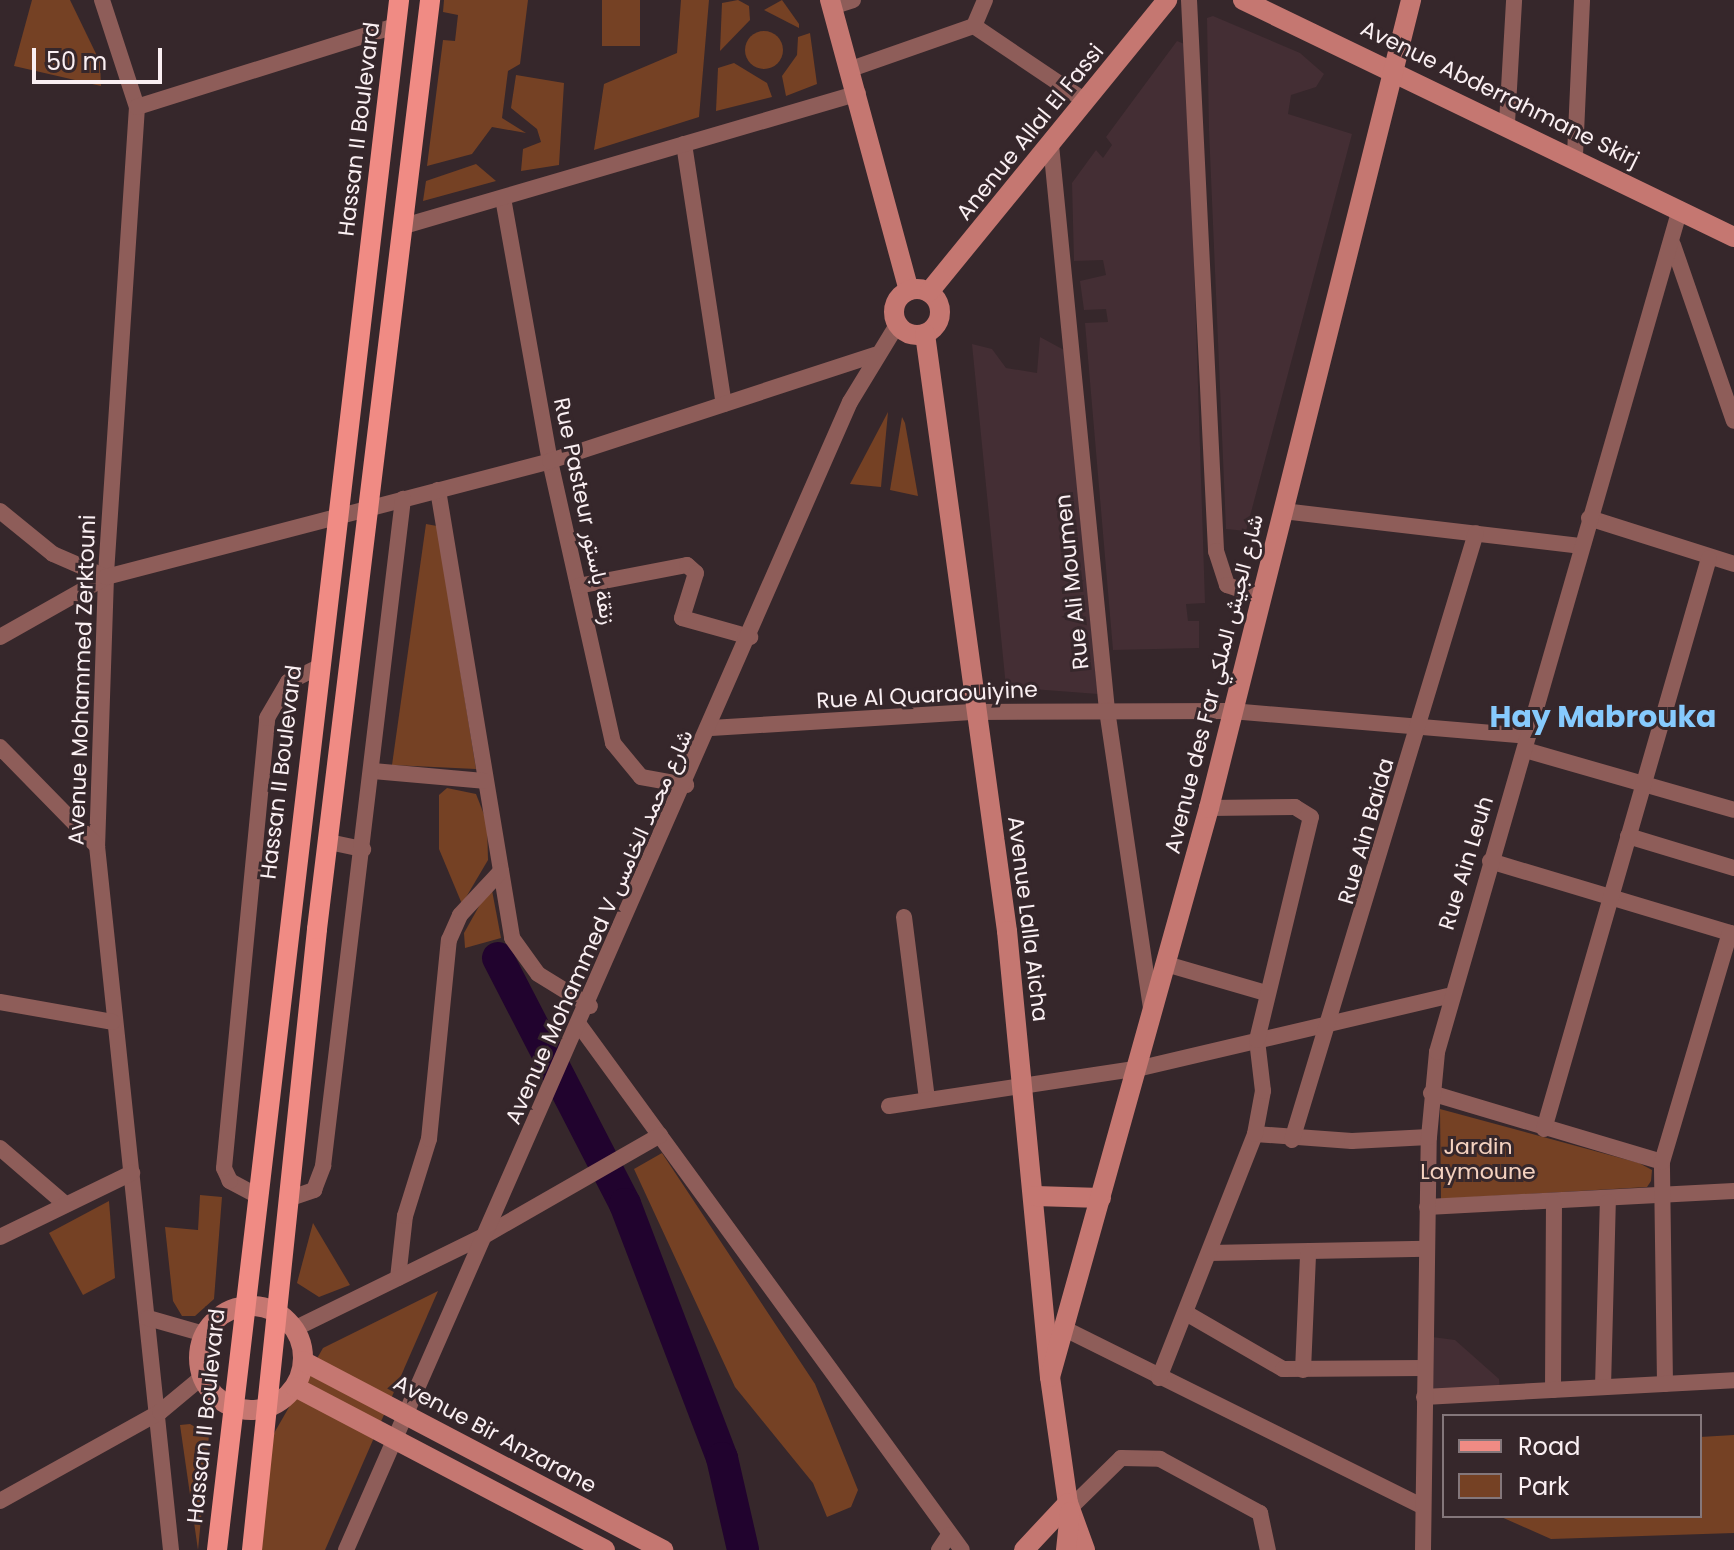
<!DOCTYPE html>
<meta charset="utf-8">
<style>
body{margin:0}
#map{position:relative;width:1734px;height:1550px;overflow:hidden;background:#36272b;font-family:Poppins,Vazirmatn,sans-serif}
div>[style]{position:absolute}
.built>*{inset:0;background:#442e34}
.green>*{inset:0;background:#754124;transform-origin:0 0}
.round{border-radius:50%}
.river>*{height:32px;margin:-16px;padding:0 16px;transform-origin:16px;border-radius:16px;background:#21032e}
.street>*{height:16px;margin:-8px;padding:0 8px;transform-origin:8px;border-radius:8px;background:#8e5d59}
.secondary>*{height:20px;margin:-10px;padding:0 10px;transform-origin:10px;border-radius:10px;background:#c57771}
.secondary>.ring{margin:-10px;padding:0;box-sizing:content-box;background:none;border:20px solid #c57771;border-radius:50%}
.primary>*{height:20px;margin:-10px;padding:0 10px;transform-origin:10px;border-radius:10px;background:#f08b84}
span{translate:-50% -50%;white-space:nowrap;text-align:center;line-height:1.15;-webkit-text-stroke:6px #36272b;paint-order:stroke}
.street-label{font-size:22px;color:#faeff2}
.park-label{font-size:22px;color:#f5d2c0}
.district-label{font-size:30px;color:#86cafd;font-weight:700}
.legend{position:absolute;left:1442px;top:1414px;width:260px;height:104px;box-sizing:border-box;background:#36272b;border:2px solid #84777b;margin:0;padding:10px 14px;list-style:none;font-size:24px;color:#faeff2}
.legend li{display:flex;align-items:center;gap:16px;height:40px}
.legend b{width:40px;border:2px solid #84777b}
.scale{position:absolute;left:32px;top:48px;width:130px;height:36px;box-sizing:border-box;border:4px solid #faeff2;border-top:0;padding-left:10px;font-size:24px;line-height:28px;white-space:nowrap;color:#faeff2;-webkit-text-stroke:6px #36272b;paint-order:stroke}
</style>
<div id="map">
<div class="built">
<div style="clip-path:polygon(1213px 16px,1300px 53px,1324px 74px,1316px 87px,1291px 95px,1288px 114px,1352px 134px,1246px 531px,1226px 529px,1209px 130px,1207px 18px)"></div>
<div style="clip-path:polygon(1177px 41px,1187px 45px,1205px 603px,1186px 604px,1188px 621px,1199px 621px,1199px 648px,1113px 650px,1085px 323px,1108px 322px,1106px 309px,1084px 310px,1080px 281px,1106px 275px,1103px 260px,1074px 261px,1072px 183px,1096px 150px,1103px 158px,1112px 145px,1106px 137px)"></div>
<div style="clip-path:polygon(1040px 337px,1064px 350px,1098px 694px,1006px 687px,972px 344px,992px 349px,1006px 368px,1037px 373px)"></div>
<div style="clip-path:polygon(1432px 1337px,1455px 1340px,1499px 1379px,1500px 1391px,1431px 1394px)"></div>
</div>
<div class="green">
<div style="clip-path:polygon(32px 0,70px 0,100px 62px,101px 86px,14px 66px)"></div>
<div style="clip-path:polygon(444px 0,528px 0,520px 64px,508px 71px,502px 118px,526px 133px,492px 127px,472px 154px,427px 166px,443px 40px,455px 41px,458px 15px,443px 12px)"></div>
<div style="left:602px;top:0;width:38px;height:46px"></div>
<div style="clip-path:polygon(681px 0,709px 0,699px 117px,594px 150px,604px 84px,677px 53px)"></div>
<div style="clip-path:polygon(738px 0,749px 6px,750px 20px,720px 51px,722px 3px)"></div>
<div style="clip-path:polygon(782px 0,799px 24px,799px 28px,764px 10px)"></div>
<div class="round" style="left:745px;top:31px;width:38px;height:38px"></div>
<div style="clip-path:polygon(810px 33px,817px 84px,786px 96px,782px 76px,797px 55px,798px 37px)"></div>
<div style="clip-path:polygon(734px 63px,767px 83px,772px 97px,716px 111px,718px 68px)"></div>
<div style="clip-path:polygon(516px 75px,564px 83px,559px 165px,521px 171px,523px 149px,541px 142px,537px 129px,511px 108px)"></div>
<div style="clip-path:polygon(476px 164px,496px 181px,423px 201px,426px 181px)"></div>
<div style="clip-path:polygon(888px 412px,881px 487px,850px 484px)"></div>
<div style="clip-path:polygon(902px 417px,905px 423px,918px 496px,890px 490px)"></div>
<div style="clip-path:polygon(426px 524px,437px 526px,476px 769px,392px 765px)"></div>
<div style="clip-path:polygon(447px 788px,476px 794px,487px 822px,488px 860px,462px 904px,439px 849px,439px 795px)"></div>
<div style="clip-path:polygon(491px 885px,501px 938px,465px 948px,464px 933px)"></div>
<div style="clip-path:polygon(1440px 1109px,1639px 1163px,1652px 1170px,1651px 1181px,1647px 1187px,1441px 1199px)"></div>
<div style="clip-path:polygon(662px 1153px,815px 1384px,858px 1490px,851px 1507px,827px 1517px,813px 1483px,735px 1387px,634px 1169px)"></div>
<div style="clip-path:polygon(200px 1195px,222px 1197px,214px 1299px,195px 1316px,182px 1316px,173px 1301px,165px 1227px,198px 1230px)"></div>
<div style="clip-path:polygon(109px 1201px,115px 1278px,83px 1295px,49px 1233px)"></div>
<div style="clip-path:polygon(313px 1223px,350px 1285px,319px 1297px,297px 1283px)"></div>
<div style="clip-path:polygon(438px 1291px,325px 1550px,253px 1550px,269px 1442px,323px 1348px)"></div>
<div style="clip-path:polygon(190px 1424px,209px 1435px,198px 1550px,180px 1425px)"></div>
<div style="clip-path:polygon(1734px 1435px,1734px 1533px,1551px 1539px,1499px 1516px,1700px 1516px,1700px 1437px)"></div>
</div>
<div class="river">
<div style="left:498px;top:958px;width:277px;rotate:62.7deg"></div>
<div style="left:625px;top:1204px;width:272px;rotate:69.1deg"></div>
<div style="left:722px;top:1458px;width:94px;rotate:77.1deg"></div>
</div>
<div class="street">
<div style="left:102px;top:0;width:113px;rotate:71.9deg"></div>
<div style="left:137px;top:107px;width:471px;rotate:93.8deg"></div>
<div style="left:106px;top:577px;width:269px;rotate:91.9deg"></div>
<div style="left:97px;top:846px;width:708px;rotate:84deg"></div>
<div style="left:1189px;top:0;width:552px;rotate:87.19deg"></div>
<div style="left:1216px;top:551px;width:36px;rotate:72deg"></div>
<div style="left:1227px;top:585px;width:34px;rotate:19deg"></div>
<div style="left:832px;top:7px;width:22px;rotate:-18deg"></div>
<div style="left:974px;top:26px;width:134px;rotate:34deg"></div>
<div style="left:851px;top:69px;width:130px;rotate:-19.3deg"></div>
<div style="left:974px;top:26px;width:28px;rotate:-67deg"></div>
<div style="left:137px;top:107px;width:271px;rotate:-17.4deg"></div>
<div style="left:1507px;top:123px;width:123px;rotate:-86.7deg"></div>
<div style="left:684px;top:144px;width:263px;rotate:81.3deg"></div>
<div style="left:1051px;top:145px;width:568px;rotate:84.34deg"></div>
<div style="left:1107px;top:710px;width:302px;rotate:81.6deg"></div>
<div style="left:1575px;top:155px;width:155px;rotate:-87.4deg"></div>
<div style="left:503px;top:198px;width:267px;rotate:79.9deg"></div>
<div style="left:550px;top:461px;width:289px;rotate:77.4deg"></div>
<div style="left:613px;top:743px;width:44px;rotate:50.5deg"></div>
<div style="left:641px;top:777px;width:46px;rotate:10.1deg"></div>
<div style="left:404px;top:226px;width:473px;rotate:-16.3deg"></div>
<div style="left:1673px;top:245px;width:186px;rotate:70.9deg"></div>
<div style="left:438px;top:490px;width:454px;rotate:80.6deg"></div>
<div style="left:512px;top:938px;width:44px;rotate:54.2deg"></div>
<div style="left:538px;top:974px;width:61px;rotate:31.6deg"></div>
<div style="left:0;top:511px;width:68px;rotate:39.1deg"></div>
<div style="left:53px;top:554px;width:58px;rotate:23.5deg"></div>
<div style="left:1283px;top:511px;width:301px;rotate:6.7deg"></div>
<div style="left:1589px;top:518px;width:152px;rotate:17.6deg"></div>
<div style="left:578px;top:586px;width:111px;rotate:-10.9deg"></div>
<div style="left:687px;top:565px;width:12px;rotate:42deg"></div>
<div style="left:696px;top:573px;width:47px;rotate:107.3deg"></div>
<div style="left:682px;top:618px;width:71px;rotate:15.6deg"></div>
<div style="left:0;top:637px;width:122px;rotate:-29.5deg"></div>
<div style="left:106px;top:577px;width:459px;rotate:-14.6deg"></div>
<div style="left:550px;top:461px;width:342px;rotate:-18.1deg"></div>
<div style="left:711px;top:728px;width:265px;rotate:-3.5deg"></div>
<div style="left:976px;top:712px;width:255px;rotate:-0.2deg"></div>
<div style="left:1231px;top:711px;width:298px;rotate:4.8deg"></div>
<div style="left:0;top:747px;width:139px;rotate:45.6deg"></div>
<div style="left:1525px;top:750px;width:217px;rotate:16deg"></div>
<div style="left:373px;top:771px;width:111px;rotate:5.1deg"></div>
<div style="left:1628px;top:836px;width:111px;rotate:16.8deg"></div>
<div style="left:329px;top:842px;width:35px;rotate:12deg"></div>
<div style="left:1490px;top:861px;width:255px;rotate:16.7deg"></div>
<div style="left:904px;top:917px;width:184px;rotate:82.8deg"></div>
<div style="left:1166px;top:964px;width:104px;rotate:16.2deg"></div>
<div style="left:0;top:1002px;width:114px;rotate:10.1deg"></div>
<div style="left:580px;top:1026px;width:648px;rotate:53.91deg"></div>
<div style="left:1431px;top:1093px;width:241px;rotate:16.6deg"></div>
<div style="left:889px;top:1106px;width:255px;rotate:-8.6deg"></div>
<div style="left:1141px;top:1068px;width:315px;rotate:-13.2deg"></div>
<div style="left:1544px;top:1129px;width:594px;rotate:-73.88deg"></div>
<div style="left:1255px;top:1134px;width:97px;rotate:4.1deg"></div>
<div style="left:1352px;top:1141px;width:77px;rotate:-3deg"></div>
<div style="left:1292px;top:1140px;width:634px;rotate:-73.14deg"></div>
<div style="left:0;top:1148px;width:86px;rotate:40.7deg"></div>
<div style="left:256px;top:1195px;width:30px;rotate:-152deg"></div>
<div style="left:230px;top:1181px;width:14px;rotate:-115deg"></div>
<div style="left:224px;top:1168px;width:452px;rotate:-84.5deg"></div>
<div style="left:267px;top:718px;width:42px;rotate:-59.7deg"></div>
<div style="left:288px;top:682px;width:34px;rotate:-26deg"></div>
<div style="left:288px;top:1199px;width:28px;rotate:-19deg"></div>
<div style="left:314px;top:1190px;width:26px;rotate:-69deg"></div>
<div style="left:323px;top:1166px;width:672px;rotate:-83.16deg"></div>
<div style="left:1427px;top:1207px;width:307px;rotate:-3deg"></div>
<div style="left:0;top:1237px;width:147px;rotate:-25.9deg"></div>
<div style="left:1209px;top:1253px;width:217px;rotate:-1.1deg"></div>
<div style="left:398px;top:1278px;width:62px;rotate:-83.6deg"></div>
<div style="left:405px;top:1216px;width:81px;rotate:-72.7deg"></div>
<div style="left:429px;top:1139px;width:200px;rotate:-84.3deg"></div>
<div style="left:449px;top:940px;width:27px;rotate:-66deg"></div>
<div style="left:460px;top:915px;width:60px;rotate:-47deg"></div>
<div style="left:1186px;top:1313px;width:112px;rotate:30deg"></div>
<div style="left:1283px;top:1369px;width:141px;rotate:-0.4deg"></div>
<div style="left:148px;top:1318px;width:58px;rotate:15.9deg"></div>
<div style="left:294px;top:1329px;width:212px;rotate:-26.1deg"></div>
<div style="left:484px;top:1236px;width:203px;rotate:-29.8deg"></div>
<div style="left:1067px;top:1330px;width:394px;rotate:26.4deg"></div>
<div style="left:1303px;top:1370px;width:116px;rotate:-87.5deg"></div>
<div style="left:1159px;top:1378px;width:262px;rotate:-68.5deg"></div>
<div style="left:1255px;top:1134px;width:44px;rotate:-79.5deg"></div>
<div style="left:1263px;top:1091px;width:51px;rotate:-96.7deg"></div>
<div style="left:1257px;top:1040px;width:229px;rotate:-76.4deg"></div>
<div style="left:1311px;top:817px;width:19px;rotate:-148deg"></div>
<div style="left:1295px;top:807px;width:86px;rotate:179.3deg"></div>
<div style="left:1665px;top:1384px;width:222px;rotate:-90.8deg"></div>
<div style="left:1662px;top:1162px;width:239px;rotate:-73.5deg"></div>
<div style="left:1603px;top:1387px;width:185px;rotate:-88.5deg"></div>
<div style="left:1553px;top:1390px;width:187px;rotate:-89.7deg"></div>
<div style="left:1424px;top:1397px;width:310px;rotate:-3.1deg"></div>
<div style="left:0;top:1501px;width:183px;rotate:-29.1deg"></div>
<div style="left:160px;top:1412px;width:53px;rotate:-39.7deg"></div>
<div style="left:1069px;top:1509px;width:73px;rotate:-44.4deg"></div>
<div style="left:1121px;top:1458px;width:39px;rotate:1deg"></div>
<div style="left:1160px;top:1459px;width:114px;rotate:28.4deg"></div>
<div style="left:1260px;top:1513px;width:38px;rotate:78deg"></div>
<div style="left:346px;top:1550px;width:1254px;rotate:-66.3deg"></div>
<div style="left:850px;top:402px;width:90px;rotate:-58.6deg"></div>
<div style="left:939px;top:1550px;width:18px;rotate:-56deg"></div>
<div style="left:1423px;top:1550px;width:413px;rotate:-89.2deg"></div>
<div style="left:1429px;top:1137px;width:85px;rotate:-84.6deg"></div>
<div style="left:1437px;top:1052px;width:877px;rotate:-73.92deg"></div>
</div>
<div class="secondary">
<div style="left:830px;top:0;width:301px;rotate:74.8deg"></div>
<div style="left:1243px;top:0;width:545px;rotate:25.77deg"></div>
<div class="ring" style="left:894px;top:289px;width:26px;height:26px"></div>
<div style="left:929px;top:292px;width:377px;rotate:-50.8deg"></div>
<div style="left:925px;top:334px;width:603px;rotate:82.18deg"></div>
<div style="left:1007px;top:931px;width:448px;rotate:84.5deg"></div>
<div style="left:1050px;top:1377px;width:127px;rotate:81.9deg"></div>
<div style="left:1068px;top:1503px;width:50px;rotate:70.1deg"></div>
<div style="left:1035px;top:1196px;width:66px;rotate:1.7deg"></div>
<div class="ring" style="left:199px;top:1306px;width:84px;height:84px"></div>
<div style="left:303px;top:1361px;width:407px;rotate:27.7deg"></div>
<div style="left:1050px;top:1377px;width:591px;rotate:-74.39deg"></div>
<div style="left:1209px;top:808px;width:833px;rotate:-75.96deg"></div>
<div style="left:295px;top:1387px;width:350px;rotate:27.7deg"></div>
<div style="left:1024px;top:1550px;width:64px;rotate:-46.9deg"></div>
<div style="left:1066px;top:1550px;width:38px;rotate:-84deg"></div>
</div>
<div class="primary">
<div style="left:217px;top:1550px;width:1561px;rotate:-83.3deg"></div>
<div style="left:252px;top:1550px;width:624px;rotate:-84.02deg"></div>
<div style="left:317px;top:929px;width:936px;rotate:-83.06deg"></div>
</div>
<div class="street-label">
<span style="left:1500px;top:94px;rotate:26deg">Avenue Abderrahmane Skirj</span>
<span style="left:359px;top:129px;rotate:-83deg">Hassan II Boulevard</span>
<span style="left:1030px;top:132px;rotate:-51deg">Anenue Allal El Fassi</span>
<span style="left:585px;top:511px;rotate:78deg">Rue Pasteur زنقة باستور</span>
<span style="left:1072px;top:582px;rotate:-96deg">Rue Ali Moumen</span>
<span style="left:82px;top:680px;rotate:-88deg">Avenue Mohammed Zerktouni</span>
<span style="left:1214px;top:684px;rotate:-76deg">Avenue des Far شارع الجيش الملكي</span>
<span style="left:927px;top:695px;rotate:-3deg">Rue Al Quaraouiyine</span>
<span style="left:281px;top:772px;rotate:-83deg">Hassan II Boulevard</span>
<span style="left:1366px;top:831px;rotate:-74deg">Rue Ain Baida</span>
<span style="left:1466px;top:863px;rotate:-73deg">Rue Ain Leuh</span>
<span style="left:1028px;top:919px;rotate:83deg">Avenue Lalla Aicha</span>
<span style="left:599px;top:927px;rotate:-66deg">Avenue Mohammed V شارع محمد الخامس</span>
<span style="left:206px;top:1416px;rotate:-84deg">Hassan II Boulevard</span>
<span style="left:495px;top:1434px;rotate:28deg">Avenue Bir Anzarane</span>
</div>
<div class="park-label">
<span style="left:1478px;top:1159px">Jardin<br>Laymoune</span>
</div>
<div class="district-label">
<span style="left:1603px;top:717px">Hay Mabrouka</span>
</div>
<ul class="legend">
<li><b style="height:10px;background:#f08b84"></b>Road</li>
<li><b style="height:22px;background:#754124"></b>Park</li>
</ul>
<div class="scale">50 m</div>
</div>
